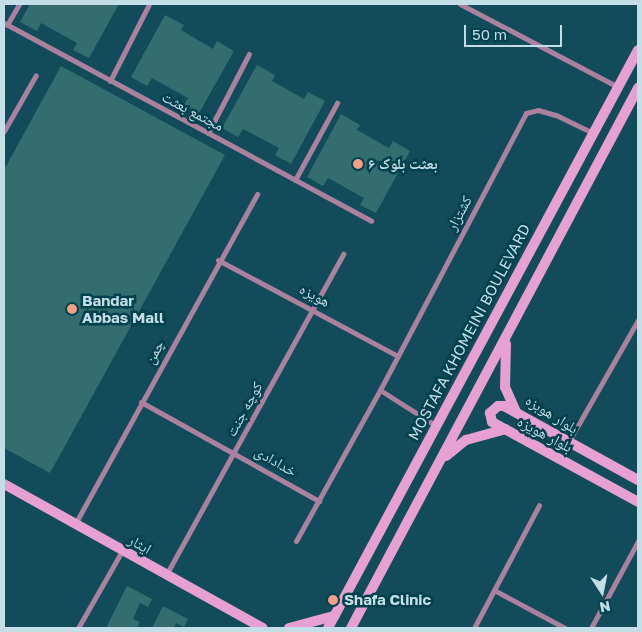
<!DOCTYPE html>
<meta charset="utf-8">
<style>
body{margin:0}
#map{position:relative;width:642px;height:632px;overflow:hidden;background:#124c5a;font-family:"Golos Text","Noto Naskh Arabic",sans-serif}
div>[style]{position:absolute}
.building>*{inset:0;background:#336d6f}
.street>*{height:5px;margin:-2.5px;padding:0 2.5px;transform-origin:2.5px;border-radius:2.5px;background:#ac809f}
.secondary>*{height:10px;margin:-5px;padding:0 5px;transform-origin:5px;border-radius:5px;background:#e6a0d1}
.dots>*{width:14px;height:14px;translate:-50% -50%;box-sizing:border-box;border:2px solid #02414e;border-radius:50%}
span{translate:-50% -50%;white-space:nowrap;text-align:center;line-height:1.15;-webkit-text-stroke:5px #02414e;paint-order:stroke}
.street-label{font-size:15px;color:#c3dee6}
.poi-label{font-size:15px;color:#c3dee6;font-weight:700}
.left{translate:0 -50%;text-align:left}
.frame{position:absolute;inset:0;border:5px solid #c3dee6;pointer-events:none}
.north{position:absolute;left:577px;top:567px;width:50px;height:50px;-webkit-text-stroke:4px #02414e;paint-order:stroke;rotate:169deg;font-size:14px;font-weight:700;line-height:20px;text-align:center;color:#c3dee6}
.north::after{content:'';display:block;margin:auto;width:18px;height:22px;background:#c3dee6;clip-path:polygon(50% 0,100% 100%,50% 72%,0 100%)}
.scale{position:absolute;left:464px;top:25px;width:98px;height:22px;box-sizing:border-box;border:2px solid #c3dee6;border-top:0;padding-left:6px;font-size:15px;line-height:18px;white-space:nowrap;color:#c3dee6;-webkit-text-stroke:4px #02414e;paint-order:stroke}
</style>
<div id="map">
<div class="building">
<div style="clip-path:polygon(30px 4px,119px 4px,89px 58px,73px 50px,77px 43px,41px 23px,37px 31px,20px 22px)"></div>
<div style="clip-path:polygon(165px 15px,184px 25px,181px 30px,213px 49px,217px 41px,234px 51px,199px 113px,184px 105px,188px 98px,152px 78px,147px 86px,131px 77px)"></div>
<div style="clip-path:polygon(257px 65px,275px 75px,272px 81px,304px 99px,308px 92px,325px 101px,291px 164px,275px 155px,279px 148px,243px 129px,238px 137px,222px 128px)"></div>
<div style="clip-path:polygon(61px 66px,225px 155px,50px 473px,4px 448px,4px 170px)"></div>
<div style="clip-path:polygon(341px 114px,360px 125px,357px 130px,389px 148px,393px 141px,410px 151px,376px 213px,360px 205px,364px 198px,328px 178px,323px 186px,307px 177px)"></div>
<div style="clip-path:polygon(127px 586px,152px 599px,148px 607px,140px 603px,133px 619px,140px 622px,137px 628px,106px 628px)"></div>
<div style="clip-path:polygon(163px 606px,188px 619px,184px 627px,176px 623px,174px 628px,152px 628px)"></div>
</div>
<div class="street">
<div style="left:460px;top:4px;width:178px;rotate:27.7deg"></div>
<div style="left:4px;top:23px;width:417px;rotate:28.3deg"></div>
<div style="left:7px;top:25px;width:24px;rotate:-60deg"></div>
<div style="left:110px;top:81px;width:86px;rotate:-63.1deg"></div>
<div style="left:4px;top:131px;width:64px;rotate:-60.3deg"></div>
<div style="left:208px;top:133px;width:89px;rotate:-62.6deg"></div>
<div style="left:295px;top:180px;width:88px;rotate:-61.4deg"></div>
<div style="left:218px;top:260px;width:204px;rotate:28.1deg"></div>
<div style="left:380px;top:390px;width:65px;rotate:32.5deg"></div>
<div style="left:141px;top:402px;width:204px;rotate:29.1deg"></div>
<div style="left:569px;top:441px;width:139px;rotate:-60.3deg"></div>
<div style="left:75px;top:524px;width:377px;rotate:-61.1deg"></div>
<div style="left:296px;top:541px;width:173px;rotate:-60.9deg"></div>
<div style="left:380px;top:390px;width:313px;rotate:-62.2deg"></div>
<div style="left:526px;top:113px;width:12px;rotate:-14deg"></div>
<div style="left:538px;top:110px;width:19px;rotate:16deg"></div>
<div style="left:556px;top:115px;width:41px;rotate:25.9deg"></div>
<div style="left:166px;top:575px;width:367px;rotate:-61.1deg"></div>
<div style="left:494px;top:590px;width:81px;rotate:28.2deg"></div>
<div style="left:78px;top:628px;width:89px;rotate:-60.3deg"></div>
<div style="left:474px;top:628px;width:139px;rotate:-62.1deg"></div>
<div style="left:591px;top:628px;width:99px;rotate:-61.6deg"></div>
</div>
<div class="secondary">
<div style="left:506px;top:344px;width:43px;rotate:91.3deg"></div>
<div style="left:505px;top:387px;width:27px;rotate:66deg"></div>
<div style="left:446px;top:456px;width:26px;rotate:-39deg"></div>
<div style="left:466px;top:440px;width:41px;rotate:-15.4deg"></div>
<div style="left:638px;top:480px;width:153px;rotate:-151.1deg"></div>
<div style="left:504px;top:406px;width:6px;rotate:180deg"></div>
<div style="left:498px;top:406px;width:11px;rotate:139deg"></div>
<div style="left:490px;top:413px;width:9px;rotate:77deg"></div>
<div style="left:492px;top:422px;width:166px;rotate:28.7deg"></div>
<div style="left:4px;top:484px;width:296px;rotate:29.1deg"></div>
<div style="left:289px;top:628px;width:47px;rotate:-14.9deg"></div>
<div style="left:328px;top:628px;width:656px;rotate:-61.79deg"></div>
<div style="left:351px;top:628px;width:612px;rotate:-62.01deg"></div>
</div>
<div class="dots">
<div style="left:358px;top:164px;background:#f39f85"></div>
<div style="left:72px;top:309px;background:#f39f85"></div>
<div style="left:333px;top:600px;background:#f39f85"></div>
</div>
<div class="street-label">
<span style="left:193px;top:111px;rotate:28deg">مجتمع بعثت</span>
<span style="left:459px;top:213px;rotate:-62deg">کشتزار</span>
<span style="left:315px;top:295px;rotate:28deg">هویزه</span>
<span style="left:469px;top:332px;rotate:-62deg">MOSTAFA KHOMEINI BOULEVARD</span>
<span style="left:154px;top:352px;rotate:-62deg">چمن</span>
<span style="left:244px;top:409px;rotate:-61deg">کوچه جنت</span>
<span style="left:552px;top:414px;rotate:32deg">بلوار هوبزه</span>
<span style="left:545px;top:434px;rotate:28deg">بلوار هویزه</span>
<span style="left:276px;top:461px;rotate:30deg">خدادادی</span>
<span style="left:140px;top:544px;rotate:30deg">ایثار</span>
</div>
<div class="poi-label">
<span class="left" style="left:368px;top:164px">بعثت بلوک ۶</span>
<span class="left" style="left:82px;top:309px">Bandar<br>Abbas Mall</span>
<span class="left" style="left:344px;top:600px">Shafa Clinic</span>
</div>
<div class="frame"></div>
<div class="north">N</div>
<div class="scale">50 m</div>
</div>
